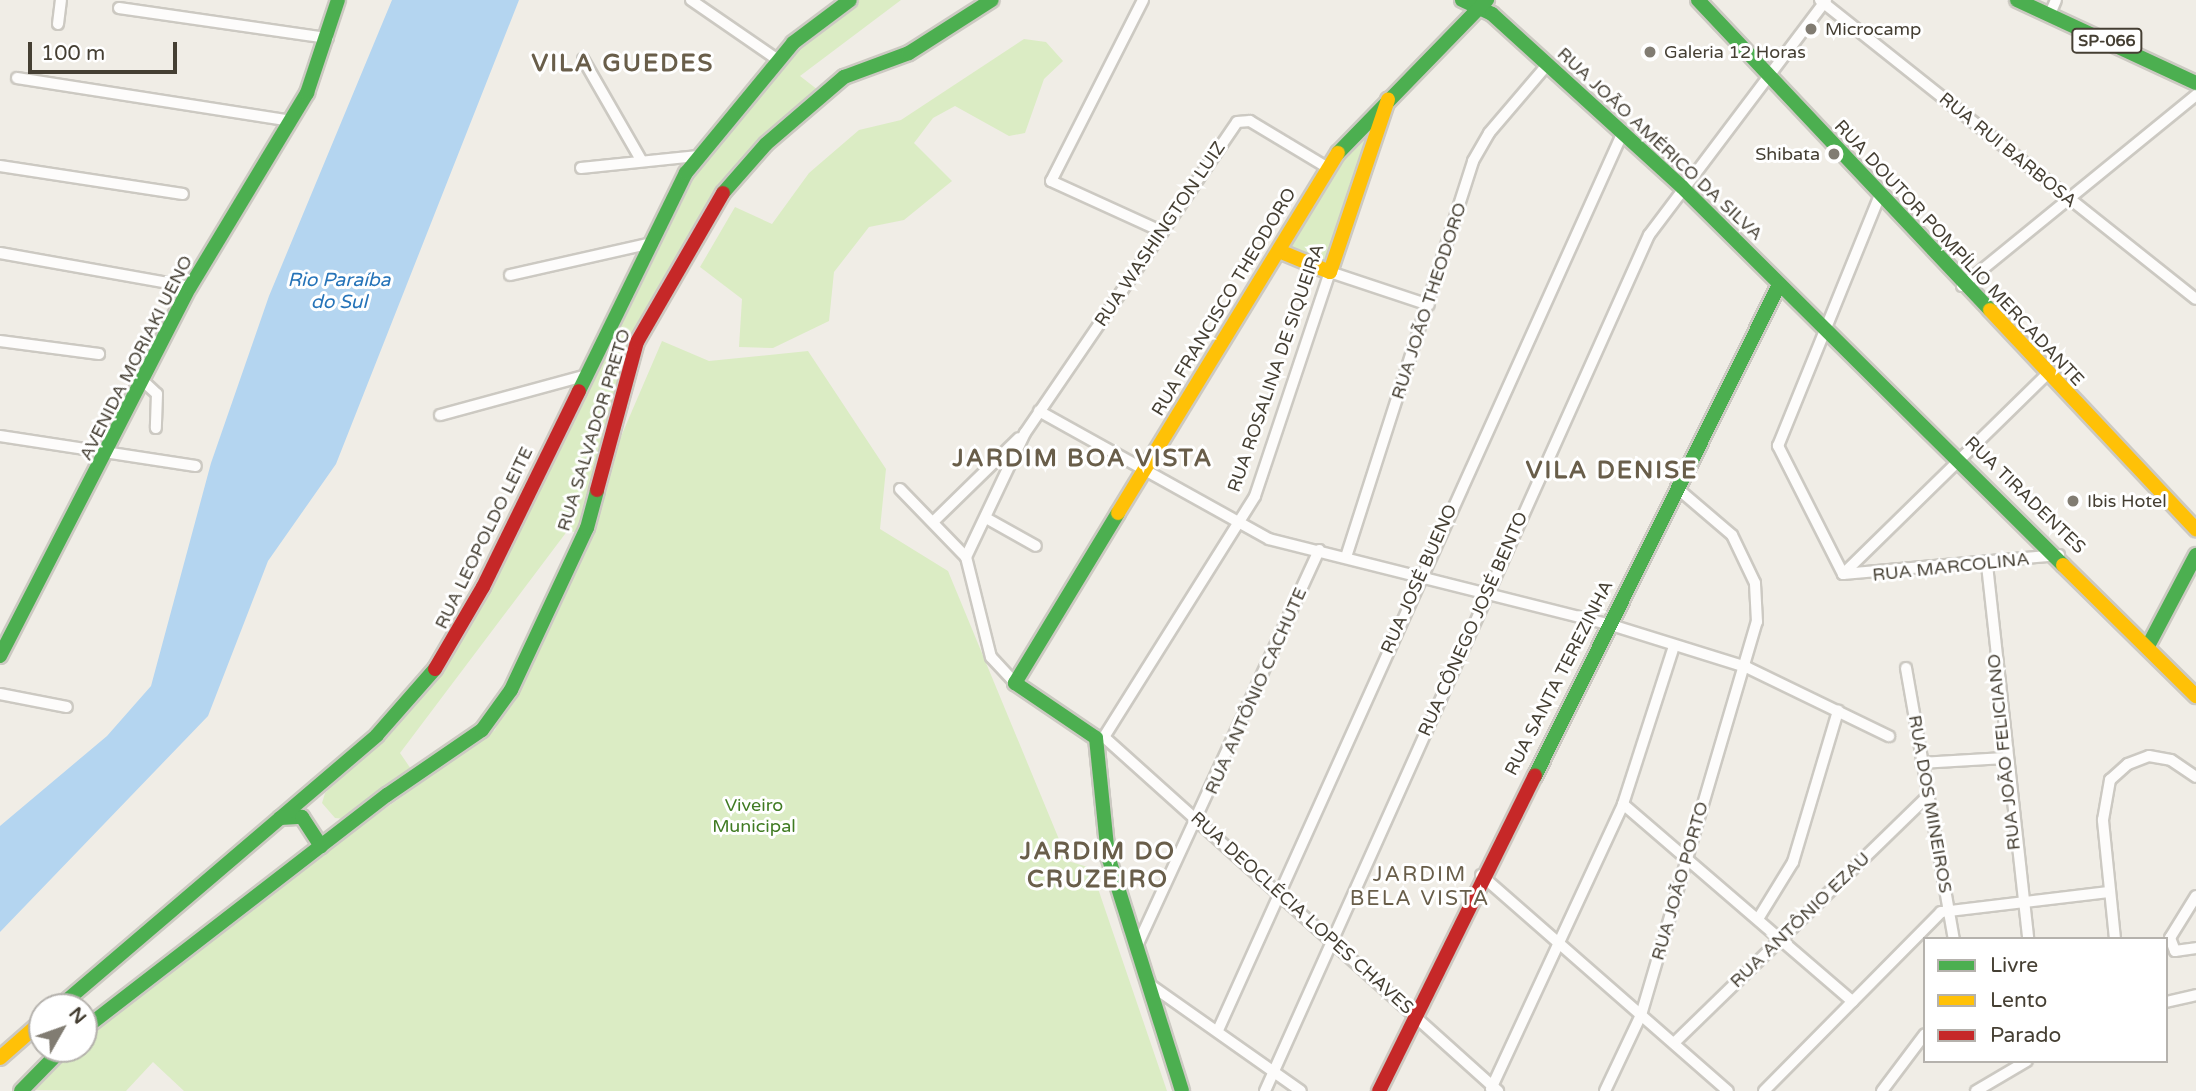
<!DOCTYPE html>
<meta charset="utf-8">
<style>
body{margin:0}
#map{position:relative;width:2196px;height:1091px;overflow:hidden;background:#f0ede6;font-family:"Varela Round",sans-serif}
div>[style]{position:absolute}
.green>*{inset:0;background:#dbecc4}
.water>*{inset:0;background:#b4d5f0}
.roads{filter:drop-shadow(2px 0 #ccc9c2) drop-shadow(-2px 0 #ccc9c2) drop-shadow(0 2px #ccc9c2) drop-shadow(0 -2px #ccc9c2)}
.street>*{height:10px;margin:-5px;padding:0 5px;transform-origin:5px;border-radius:5px;background:#fdfcfb}
.fast>*{height:14px;margin:-7px;padding:0 7px;transform-origin:7px;border-radius:7px;background:#4caf50}
.slow>*{height:14px;margin:-7px;padding:0 7px;transform-origin:7px;border-radius:7px;background:#ffc107}
.jam>*{height:14px;margin:-7px;padding:0 7px;transform-origin:7px;border-radius:7px;background:#c62828}
.dots>*{width:19px;height:19px;translate:-50% -50%;box-sizing:border-box;border:4px solid #fff;border-radius:50%}
span{translate:-50% -50%;white-space:nowrap;text-align:center;line-height:1.15;-webkit-text-stroke:6px #fff;paint-order:stroke}
.shield-label span{padding:2px 5px;background:#fff;border:2px solid;border-radius:5px;-webkit-text-stroke-width:0}
.shield-label{font-size:16px;color:#453f33;font-weight:700}
.poi-label{font-size:18px;color:#453f33}
.left{translate:0 -50%;text-align:left}
.right{translate:-100% -50%;text-align:right}
.street-label{font-size:18px;color:#453f33}
.park-label{font-size:18px;color:#407b23}
.water-label{font-size:19px;color:#2573b8;font-style:italic}
.quarter-label{font-size:21px;color:#695e4a;letter-spacing:2px}
.district-label{font-size:24px;color:#695e4a;font-weight:700;letter-spacing:2px}
.legend{position:absolute;left:1923px;top:937px;width:245px;height:126px;box-sizing:border-box;background:#fff;border:2px solid #b5b2ad;margin:0;padding:9px 12px;list-style:none;font-size:21px;color:#453f33}
.legend li{display:flex;align-items:center;gap:14px;height:35px}
.legend b{width:35px;border:2px solid #b5b2ad}
.north{position:absolute;left:28px;top:993px;width:70px;height:70px;box-sizing:border-box;background:#fff;border:2px solid #b5b2ad;border-radius:50%;rotate:50deg;font-size:19px;font-weight:700;line-height:28px;text-align:center;color:#453f33}
.north::after{content:'';display:block;margin:auto;width:24px;height:32px;background:#817c72;clip-path:polygon(50% 0,100% 100%,50% 72%,0 100%)}
.scale{position:absolute;left:28px;top:42px;width:149px;height:32px;box-sizing:border-box;border:4px solid #453f33;border-top:0;padding-left:9px;font-size:21px;line-height:24px;white-space:nowrap;color:#453f33;-webkit-text-stroke:5px #fff;paint-order:stroke}
</style>
<div id="map">
<div class="green">
<div style="clip-path:polygon(855px 0,901px 0,800px 76px,818px 90px,769px 132px,670px 267px,628px 356px,580px 534px,568px 530px,400px 753px,411px 769px,346px 819px,335px 818px,322px 803px,325px 793px,397px 727px,470px 625px,695px 176px,795px 44px)"></div>
<div style="clip-path:polygon(1024px 39px,1046px 42px,1063px 61px,1044px 79px,1025px 133px,1009px 136px,955px 106px,933px 118px,914px 143px,952px 181px,904px 220px,869px 227px,834px 272px,829px 321px,773px 348px,739px 347px,742px 299px,700px 267px,735px 207px,772px 224px,809px 173px,859px 130px,901px 120px)"></div>
<div style="clip-path:polygon(1362px 129px,1369px 132px,1324px 262px,1289px 245px)"></div>
<div style="clip-path:polygon(662px 341px,709px 361px,808px 351px,886px 469px,880px 529px,948px 571px,1068px 861px,1091px 868px,1167px 1091px,184px 1091px,153px 1062px,126px 1091px,22px 1090px,72px 1049px,84px 1049px,84px 1039px,239px 913px,495px 730px)"></div>
</div>
<div class="water">
<div style="clip-path:polygon(392px 0,519px 0,336px 464px,268px 561px,208px 716px,0 932px,0 826px,107px 736px,151px 686px,211px 463px,269px 296px)"></div>
</div>
<div class="roads">
<div class="street">
<div style="left:691px;top:0;width:106px;rotate:34.6deg"></div>
<div style="left:1143px;top:0;width:203px;rotate:116.9deg"></div>
<div style="left:1051px;top:181px;width:123px;rotate:24.5deg"></div>
<div style="left:1820px;top:0;width:480px;rotate:38.5deg"></div>
<div style="left:119px;top:8px;width:211px;rotate:8.2deg"></div>
<div style="left:2050px;top:14px;width:15px;rotate:-67deg"></div>
<div style="left:58px;top:24px;width:24px;rotate:-83deg"></div>
<div style="left:583px;top:59px;width:116px;rotate:60.1deg"></div>
<div style="left:17px;top:78px;width:278px;rotate:8.9deg"></div>
<div style="left:0;top:166px;width:185px;rotate:8.7deg"></div>
<div style="left:581px;top:168px;width:118px;rotate:-5.9deg"></div>
<div style="left:0;top:253px;width:193px;rotate:10.1deg"></div>
<div style="left:510px;top:275px;width:141px;rotate:-12.7deg"></div>
<div style="left:1962px;top:286px;width:302px;rotate:-39.2deg"></div>
<div style="left:0;top:341px;width:100px;rotate:7.5deg"></div>
<div style="left:143px;top:381px;width:19px;rotate:43deg"></div>
<div style="left:157px;top:394px;width:34px;rotate:92deg"></div>
<div style="left:1039px;top:411px;width:263px;rotate:29.1deg"></div>
<div style="left:1269px;top:539px;width:349px;rotate:14.1deg"></div>
<div style="left:1608px;top:624px;width:145px;rotate:17.3deg"></div>
<div style="left:1746px;top:667px;width:159px;rotate:25.8deg"></div>
<div style="left:440px;top:415px;width:149px;rotate:-15.2deg"></div>
<div style="left:0;top:436px;width:198px;rotate:8.7deg"></div>
<div style="left:900px;top:489px;width:95px;rotate:45.9deg"></div>
<div style="left:966px;top:557px;width:103px;rotate:76deg"></div>
<div style="left:991px;top:657px;width:35px;rotate:47deg"></div>
<div style="left:986px;top:518px;width:57px;rotate:29.2deg"></div>
<div style="left:933px;top:522px;width:120px;rotate:-44.3deg"></div>
<div style="left:966px;top:557px;width:137px;rotate:-64.6deg"></div>
<div style="left:1025px;top:433px;width:376px;rotate:-55.7deg"></div>
<div style="left:1237px;top:122px;width:13px;rotate:-4deg"></div>
<div style="left:1250px;top:121px;width:91px;rotate:31.1deg"></div>
<div style="left:1346px;top:557px;width:416px;rotate:-72.2deg"></div>
<div style="left:1473px;top:161px;width:32px;rotate:-60deg"></div>
<div style="left:1489px;top:133px;width:91px;rotate:-49.5deg"></div>
<div style="left:1987px;top:565px;width:376px;rotate:83.7deg"></div>
<div style="left:1843px;top:574px;width:144px;rotate:-116.9deg"></div>
<div style="left:1778px;top:446px;width:269px;rotate:-67.9deg"></div>
<div style="left:1843px;top:574px;width:284px;rotate:-44.4deg"></div>
<div style="left:1843px;top:574px;width:217px;rotate:-5deg"></div>
<div style="left:1906px;top:668px;width:275px;rotate:80deg"></div>
<div style="left:0;top:694px;width:68px;rotate:11deg"></div>
<div style="left:1104px;top:737px;width:530px;rotate:41.94deg"></div>
<div style="left:1096px;top:738px;width:8px;rotate:-7deg"></div>
<div style="left:1104px;top:737px;width:284px;rotate:-57.9deg"></div>
<div style="left:1255px;top:496px;width:236px;rotate:-71.5deg"></div>
<div style="left:1330px;top:272px;width:104px;rotate:18.4deg"></div>
<div style="left:1921px;top:763px;width:83px;rotate:-3.4deg"></div>
<div style="left:1623px;top:804px;width:303px;rotate:40.7deg"></div>
<div style="left:1481px;top:875px;width:328px;rotate:41.2deg"></div>
<div style="left:2196px;top:896px;width:49px;rotate:121.8deg"></div>
<div style="left:2170px;top:938px;width:14px;rotate:69deg"></div>
<div style="left:2175px;top:951px;width:21px;rotate:-8deg"></div>
<div style="left:1758px;top:919px;width:67px;rotate:-58.4deg"></div>
<div style="left:1793px;top:862px;width:158px;rotate:-73.4deg"></div>
<div style="left:2115px;top:939px;width:120px;rotate:-95.8deg"></div>
<div style="left:2103px;top:820px;width:41px;rotate:-80.1deg"></div>
<div style="left:2110px;top:780px;width:24px;rotate:-42deg"></div>
<div style="left:2128px;top:764px;width:22px;rotate:-21deg"></div>
<div style="left:2149px;top:756px;width:22px;rotate:10deg"></div>
<div style="left:2171px;top:760px;width:30px;rotate:34deg"></div>
<div style="left:1137px;top:946px;width:436px;rotate:-65.3deg"></div>
<div style="left:1152px;top:986px;width:182px;rotate:35.2deg"></div>
<div style="left:2166px;top:1002px;width:31px;rotate:-13deg"></div>
<div style="left:1219px;top:1028px;width:983px;rotate:-65.73deg"></div>
<div style="left:1674px;top:1043px;width:353px;rotate:-44.2deg"></div>
<div style="left:1491px;top:1089px;width:314px;rotate:-65.1deg"></div>
<div style="left:1623px;top:804px;width:166px;rotate:-72.1deg"></div>
<div style="left:1265px;top:1091px;width:938px;rotate:-65.84deg"></div>
<div style="left:1649px;top:235px;width:294px;rotate:-53deg"></div>
<div style="left:1605px;top:1091px;width:84px;rotate:-64.7deg"></div>
<div style="left:1641px;top:1015px;width:410px;rotate:-73.6deg"></div>
<div style="left:1757px;top:622px;width:39px;rotate:-93deg"></div>
<div style="left:1755px;top:583px;width:53px;rotate:-115.6deg"></div>
<div style="left:1732px;top:535px;width:72px;rotate:-139.5deg"></div>
<div style="left:1764px;top:1091px;width:252px;rotate:-45.3deg"></div>
<div style="left:1941px;top:912px;width:168px;rotate:-6.8deg"></div>
<div style="left:1882px;top:1091px;width:71px;rotate:-53deg"></div>
<div style="left:1976px;top:1091px;width:59px;rotate:-30.5deg"></div>
</div>
<div class="fast">
<div style="left:1462px;top:0;width:33px;rotate:25deg"></div>
<div style="left:1492px;top:14px;width:257px;rotate:42.3deg"></div>
<div style="left:1682px;top:187px;width:537px;rotate:44.77deg"></div>
<div style="left:1698px;top:0;width:426px;rotate:46.7deg"></div>
<div style="left:2017px;top:0;width:197px;rotate:24.9deg"></div>
<div style="left:1338px;top:153px;width:214px;rotate:-45.8deg"></div>
<div style="left:723px;top:193px;width:65px;rotate:-48.7deg"></div>
<div style="left:766px;top:144px;width:103px;rotate:-40.7deg"></div>
<div style="left:844px;top:77px;width:69px;rotate:-20.3deg"></div>
<div style="left:909px;top:53px;width:98px;rotate:-32.6deg"></div>
<div style="left:579px;top:391px;width:243px;rotate:-63.9deg"></div>
<div style="left:686px;top:173px;width:168px;rotate:-50.5deg"></div>
<div style="left:793px;top:43px;width:71px;rotate:-37deg"></div>
<div style="left:1118px;top:513px;width:199px;rotate:121.2deg"></div>
<div style="left:1015px;top:683px;width:98px;rotate:34.2deg"></div>
<div style="left:1096px;top:738px;width:119px;rotate:84.2deg"></div>
<div style="left:1108px;top:856px;width:246px;rotate:72.5deg"></div>
<div style="left:2148px;top:646px;width:103px;rotate:-62.2deg"></div>
<div style="left:0;top:656px;width:415px;rotate:-62.8deg"></div>
<div style="left:190px;top:287px;width:227px;rotate:-58.9deg"></div>
<div style="left:307px;top:93px;width:98px;rotate:-71.6deg"></div>
<div style="left:1535px;top:776px;width:548px;rotate:-63.58deg"></div>
<div style="left:280px;top:818px;width:22px;rotate:-3deg"></div>
<div style="left:302px;top:817px;width:35px;rotate:57deg"></div>
<div style="left:59px;top:1007px;width:418px;rotate:-40.5deg"></div>
<div style="left:377px;top:735px;width:88px;rotate:-48.7deg"></div>
<div style="left:84px;top:1029px;width:383px;rotate:-37.7deg"></div>
<div style="left:387px;top:795px;width:115px;rotate:-34.4deg"></div>
<div style="left:482px;top:730px;width:49px;rotate:-54.1deg"></div>
<div style="left:511px;top:690px;width:179px;rotate:-64.9deg"></div>
<div style="left:587px;top:528px;width:39px;rotate:-75deg"></div>
<div style="left:21px;top:1091px;width:59px;rotate:-45.7deg"></div>
</div>
<div class="slow">
<div style="left:1279px;top:251px;width:55px;rotate:22.4deg"></div>
<div style="left:1330px;top:272px;width:182px;rotate:-71.4deg"></div>
<div style="left:1990px;top:310px;width:301px;rotate:46.8deg"></div>
<div style="left:1118px;top:513px;width:422px;rotate:-58.6deg"></div>
<div style="left:2063px;top:565px;width:187px;rotate:44.6deg"></div>
<div style="left:0;top:1058px;width:56px;rotate:-41.4deg"></div>
</div>
<div class="jam">
<div style="left:597px;top:490px;width:153px;rotate:-74.9deg"></div>
<div style="left:637px;top:342px;width:172px;rotate:-60deg"></div>
<div style="left:435px;top:669px;width:95px;rotate:-59.7deg"></div>
<div style="left:483px;top:587px;width:218px;rotate:-63.9deg"></div>
<div style="left:1379px;top:1091px;width:352px;rotate:-63.7deg"></div>
</div>
</div>
<div class="dots">
<div style="left:1811px;top:29px;background:#817c72"></div>
<div style="left:1650px;top:52px;background:#817c72"></div>
<div style="left:1834px;top:154px;background:#817c72"></div>
<div style="left:2073px;top:501px;background:#817c72"></div>
</div>
<div class="shield-label">
<span style="left:2107px;top:41px">SP-066</span>
</div>
<div class="poi-label">
<span class="left" style="left:1825px;top:29px">Microcamp</span>
<span class="left" style="left:1664px;top:52px">Galeria 12 Horas</span>
<span class="right" style="left:1820px;top:154px">Shibata</span>
<span class="left" style="left:2087px;top:501px">Ibis Hotel</span>
</div>
<div class="street-label">
<span style="left:1660px;top:144px;rotate:43deg">RUA JOÃO AMÉRICO DA SILVA</span>
<span style="left:2008px;top:150px;rotate:39deg">RUA RUI BARBOSA</span>
<span style="left:1160px;top:234px;rotate:-56deg">RUA WASHINGTON LUIZ</span>
<span style="left:1959px;top:253px;rotate:47deg">RUA DOUTOR POMPÍLIO MERCADANTE</span>
<span style="left:1429px;top:301px;rotate:-72deg">RUA JOÃO THEODORO</span>
<span style="left:1224px;top:302px;rotate:-59deg">RUA FRANCISCO THEODORO</span>
<span style="left:136px;top:358px;rotate:-63deg">AVENIDA MORIAKI UENO</span>
<span style="left:1276px;top:368px;rotate:-71deg">RUA ROSALINA DE SIQUEIRA</span>
<span style="left:594px;top:430px;rotate:-73deg">RUA SALVADOR PRETO</span>
<span style="left:2025px;top:495px;rotate:44deg">RUA TIRADENTES</span>
<span style="left:484px;top:538px;rotate:-64deg">RUA LEOPOLDO LEITE</span>
<span style="left:1951px;top:567px;rotate:-6deg">RUA MARCOLINA</span>
<span style="left:1419px;top:579px;rotate:-66deg">RUA JOSÉ BUENO</span>
<span style="left:1473px;top:624px;rotate:-66deg">RUA CÔNEGO JOSÉ BENTO</span>
<span style="left:1559px;top:678px;rotate:-63deg">RUA SANTA TEREZINHA</span>
<span style="left:1256px;top:691px;rotate:-66deg">RUA ANTÔNIO CACHUTE</span>
<span style="left:2004px;top:752px;rotate:-96deg">RUA JOÃO FELICIANO</span>
<span style="left:1930px;top:804px;rotate:80deg">RUA DOS MINEIROS</span>
<span style="left:1680px;top:881px;rotate:-74deg">RUA JOÃO PORTO</span>
<span style="left:1302px;top:913px;rotate:42deg">RUA DEOCLÉCIA LOPES CHAVES</span>
<span style="left:1800px;top:920px;rotate:-44deg">RUA ANTÔNIO EZAU</span>
</div>
<div class="park-label">
<span style="left:754px;top:816px">Viveiro<br>Municipal</span>
</div>
<div class="water-label">
<span style="left:339px;top:292px">Rio Paraíba<br>do Sul</span>
</div>
<div class="quarter-label">
<span style="left:1420px;top:887px">JARDIM<br>BELA VISTA</span>
</div>
<div class="district-label">
<span style="left:623px;top:64px">VILA GUEDES</span>
<span style="left:1083px;top:459px">JARDIM BOA VISTA</span>
<span style="left:1612px;top:471px">VILA DENISE</span>
<span style="left:1098px;top:866px">JARDIM DO<br>CRUZEIRO</span>
</div>
<ul class="legend">
<li><b style="height:9px;background:#4caf50"></b>Livre</li>
<li><b style="height:9px;background:#ffc107"></b>Lento</li>
<li><b style="height:9px;background:#c62828"></b>Parado</li>
</ul>
<div class="north">N</div>
<div class="scale">100 m</div>
</div>
